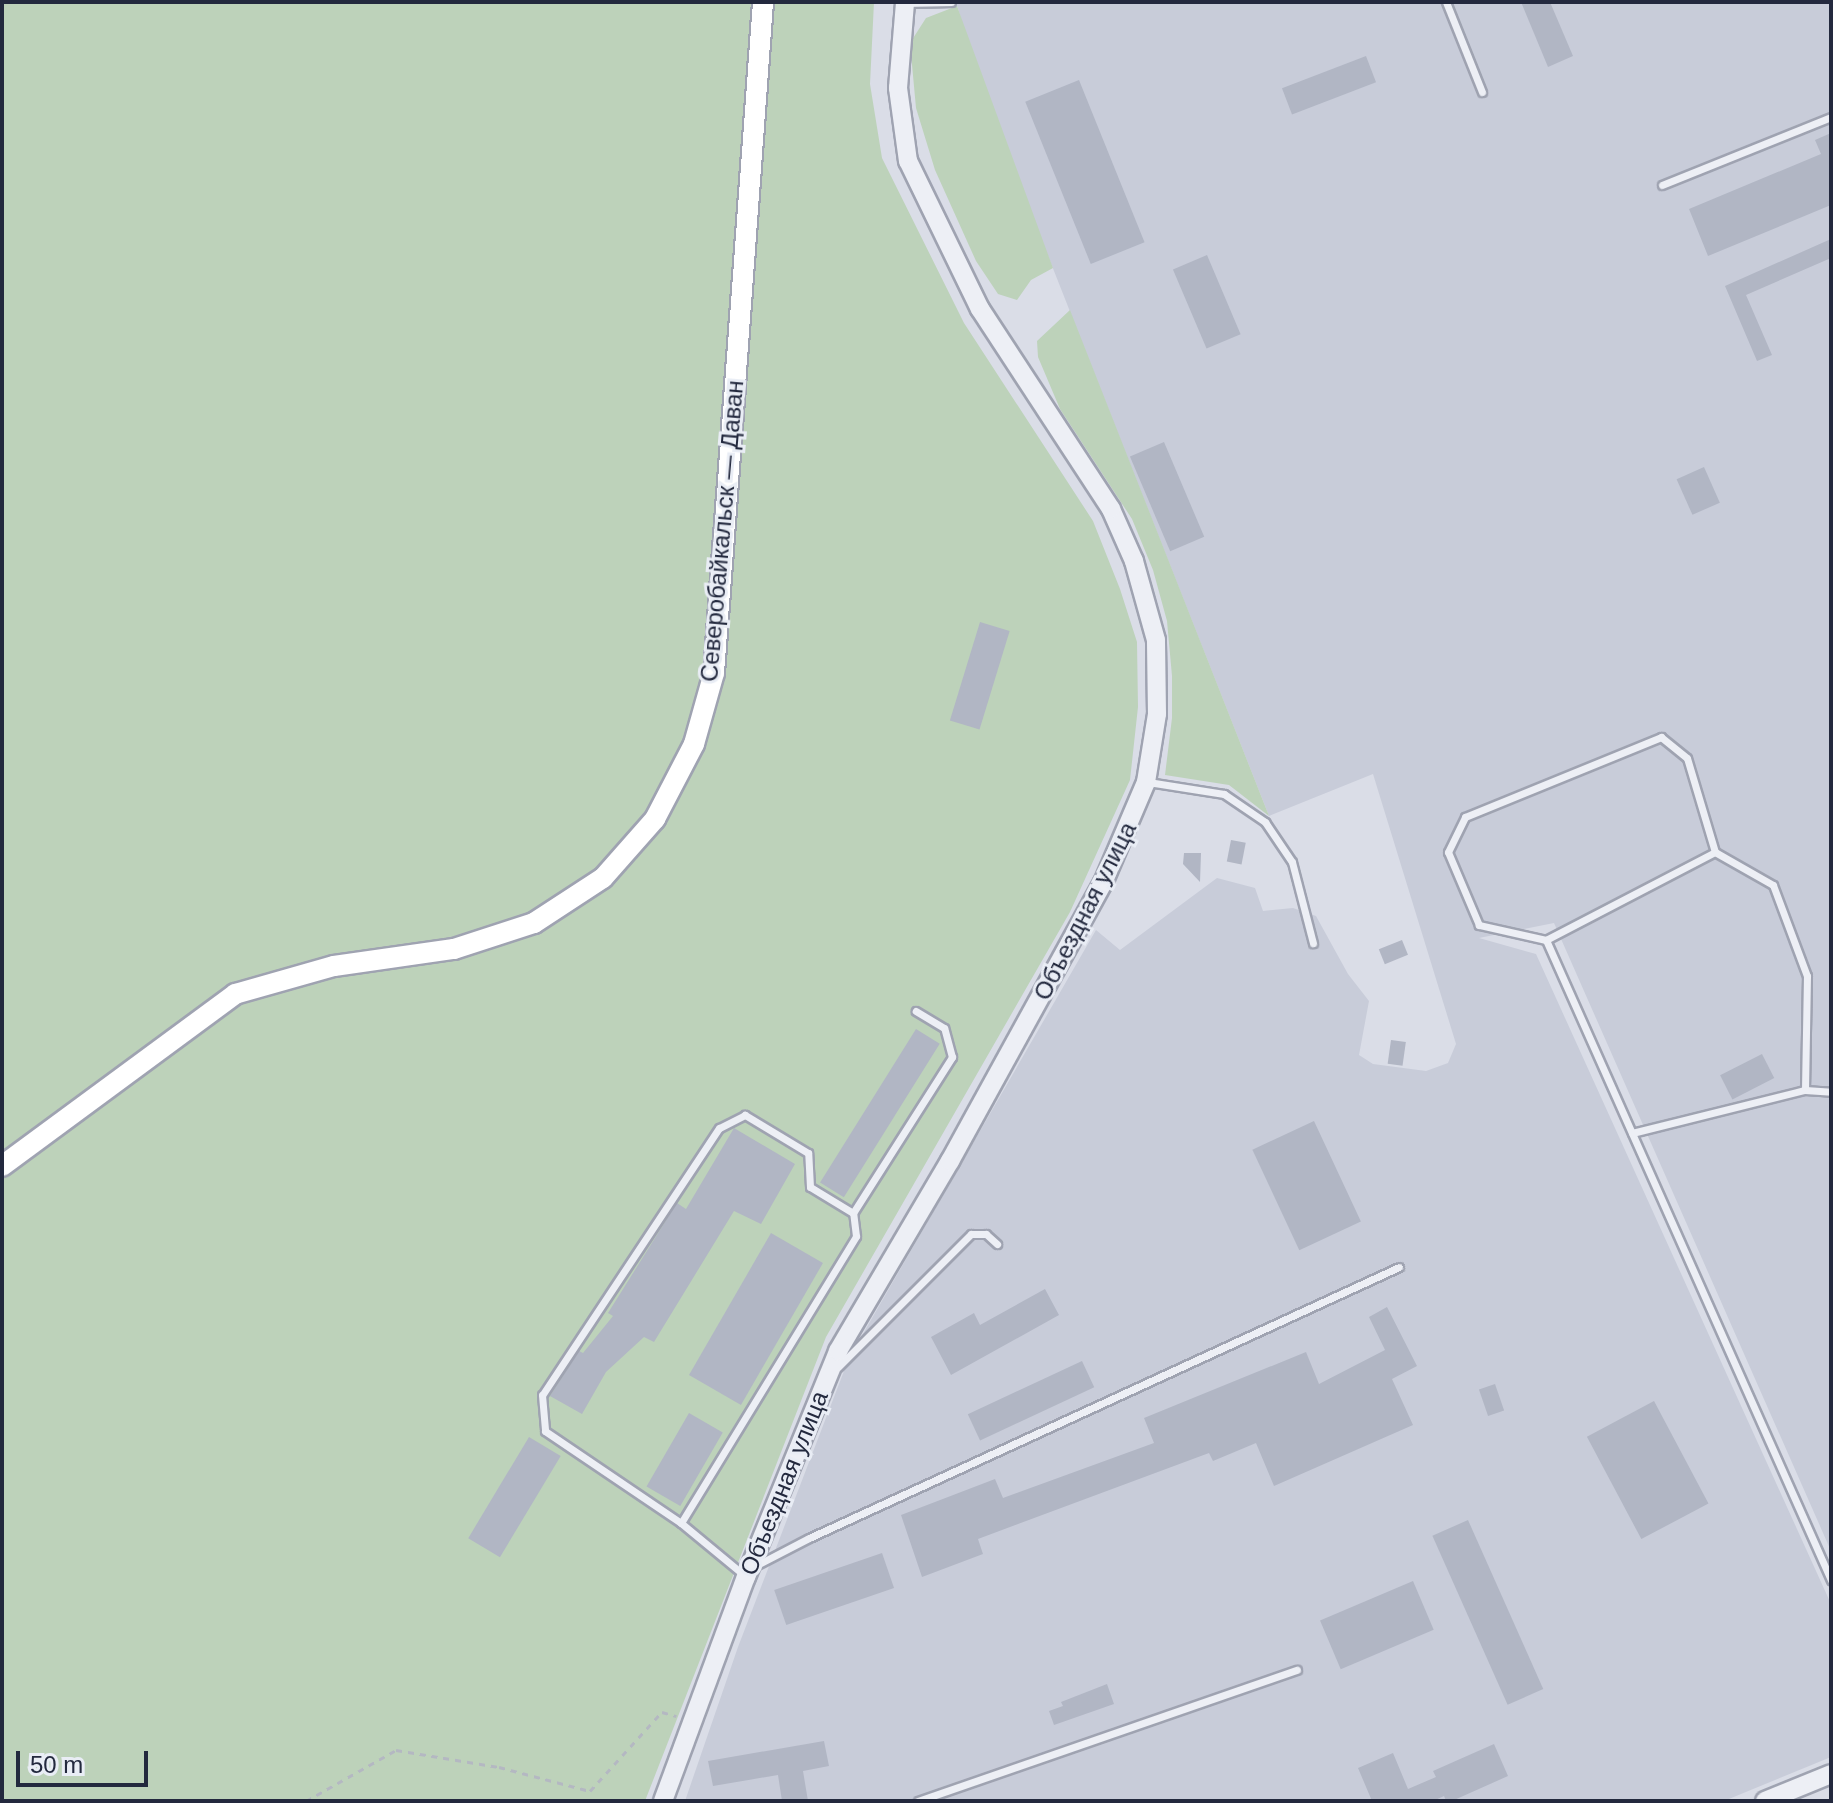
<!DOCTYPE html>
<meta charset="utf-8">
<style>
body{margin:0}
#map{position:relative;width:1833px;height:1803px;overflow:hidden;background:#dadde7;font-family:Arial,sans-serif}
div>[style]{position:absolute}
.built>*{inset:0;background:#c8ccd9}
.green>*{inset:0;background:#bdd2ba}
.building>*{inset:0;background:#b1b6c4;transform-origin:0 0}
.path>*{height:3px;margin-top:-1.5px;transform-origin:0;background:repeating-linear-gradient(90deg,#b4b8c2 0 6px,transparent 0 12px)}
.roads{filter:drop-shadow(2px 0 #9fa3b1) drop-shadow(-2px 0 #9fa3b1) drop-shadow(0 2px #9fa3b1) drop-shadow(0 -2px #9fa3b1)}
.service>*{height:7px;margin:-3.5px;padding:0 3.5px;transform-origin:3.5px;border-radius:3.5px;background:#edeff5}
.tertiary>*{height:18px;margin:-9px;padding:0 9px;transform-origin:9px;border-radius:9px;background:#edeff5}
.secondary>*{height:20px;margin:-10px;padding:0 10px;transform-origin:10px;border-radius:10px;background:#fff}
span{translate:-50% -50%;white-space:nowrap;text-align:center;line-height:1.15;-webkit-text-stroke:6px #e9edf5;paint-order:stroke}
.street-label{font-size:24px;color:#23293e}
.frame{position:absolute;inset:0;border:4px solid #23293e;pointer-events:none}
.scale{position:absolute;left:16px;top:1751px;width:132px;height:36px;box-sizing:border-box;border:4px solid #23293e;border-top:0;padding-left:10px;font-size:24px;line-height:28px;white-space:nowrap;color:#23293e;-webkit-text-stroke:6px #e9edf5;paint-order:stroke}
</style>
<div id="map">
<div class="built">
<div style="clip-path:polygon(956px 2px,1831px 2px,1831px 1551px,1554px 923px,1479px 938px,1536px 954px,1831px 1604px,1831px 1757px,1724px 1801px,685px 1801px,738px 1647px,849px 1358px,1096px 930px,1120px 950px,1217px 878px,1255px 888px,1263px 911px,1293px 908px,1316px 916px,1348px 974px,1369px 1001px,1359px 1055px,1373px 1064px,1426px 1071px,1448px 1063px,1456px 1044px,1373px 774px,1269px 816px,983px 91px)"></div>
</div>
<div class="green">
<div style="clip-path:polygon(2px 2px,874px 2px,870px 84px,882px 158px,964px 323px,1093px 521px,1120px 589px,1137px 642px,1138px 707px,1130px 780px,1070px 912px,826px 1337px,645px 1801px,2px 1801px)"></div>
<div style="clip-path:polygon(957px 6px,1053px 268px,1031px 280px,1017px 300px,998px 294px,976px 261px,935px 170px,916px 108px,910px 43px,926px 18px)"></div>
<div style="clip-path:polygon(1070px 310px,1269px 816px,1229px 785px,1165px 775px,1172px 718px,1172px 676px,1167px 621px,1153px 570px,1132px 519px,1060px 409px,1038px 357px,1037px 341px)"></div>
</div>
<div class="building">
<div style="clip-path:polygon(1521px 2px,1550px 2px,1573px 56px,1548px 67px)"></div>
<div style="left:1366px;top:56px;width:28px;height:90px;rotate:69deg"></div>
<div style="left:1079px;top:80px;width:175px;height:58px;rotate:68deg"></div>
<div style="clip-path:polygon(1831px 133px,1831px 205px,1708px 256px,1689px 209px,1821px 154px,1815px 140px)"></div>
<div style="clip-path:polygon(1831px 239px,1831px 258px,1746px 295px,1772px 355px,1757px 361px,1725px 286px)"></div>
<div style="left:1207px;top:255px;width:86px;height:37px;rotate:67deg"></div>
<div style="left:1164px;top:442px;width:103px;height:37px;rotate:67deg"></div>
<div style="left:1704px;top:467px;width:39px;height:30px;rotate:66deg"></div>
<div style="left:980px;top:622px;width:31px;height:103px;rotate:17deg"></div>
<div style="left:1231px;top:840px;width:15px;height:22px;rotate:11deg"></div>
<div style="clip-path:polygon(1184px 853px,1201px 853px,1200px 882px,1183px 864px)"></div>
<div style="left:1402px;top:940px;width:16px;height:25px;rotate:68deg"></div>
<div style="left:916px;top:1029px;width:28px;height:181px;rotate:32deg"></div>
<div style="left:1391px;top:1040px;width:15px;height:24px;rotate:8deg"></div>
<div style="left:1762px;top:1054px;width:27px;height:47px;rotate:63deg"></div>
<div style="left:1314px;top:1121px;width:111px;height:68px;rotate:65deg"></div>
<div style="clip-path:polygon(734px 1128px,795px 1164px,761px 1224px,734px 1211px,654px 1342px,644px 1337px,606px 1372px,582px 1414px,550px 1396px,579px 1351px,583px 1353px,613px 1316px,608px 1313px,677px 1203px,686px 1209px)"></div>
<div style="left:771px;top:1233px;width:60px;height:164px;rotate:30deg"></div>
<div style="clip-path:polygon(1045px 1289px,1059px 1315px,951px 1375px,931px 1337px,974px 1313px,980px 1325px)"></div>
<div style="clip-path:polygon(1387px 1307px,1417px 1366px,1392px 1379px,1413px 1425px,1274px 1486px,1256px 1443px,1213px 1461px,1209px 1453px,978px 1539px,983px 1554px,922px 1577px,901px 1515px,995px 1479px,1003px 1498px,1154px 1443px,1144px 1418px,1306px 1352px,1319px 1384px,1385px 1350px,1369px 1317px)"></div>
<div style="left:1082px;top:1361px;width:29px;height:126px;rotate:65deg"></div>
<div style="left:1495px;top:1384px;width:28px;height:17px;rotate:71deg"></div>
<div style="left:1654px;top:1401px;width:116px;height:76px;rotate:62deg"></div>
<div style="left:689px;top:1413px;width:39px;height:85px;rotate:30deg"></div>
<div style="left:529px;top:1437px;width:37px;height:118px;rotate:31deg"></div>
<div style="left:1468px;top:1520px;width:185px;height:39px;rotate:66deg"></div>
<div style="left:882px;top:1553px;width:37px;height:114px;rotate:71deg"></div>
<div style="left:1413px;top:1581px;width:53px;height:101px;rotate:67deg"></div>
<div style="clip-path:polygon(1107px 1684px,1114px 1704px,1054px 1725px,1049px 1711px,1063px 1706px,1061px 1702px)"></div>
<div style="clip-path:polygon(824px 1741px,829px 1766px,803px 1771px,808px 1801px,782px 1801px,778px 1775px,713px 1786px,708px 1761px)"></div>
<div style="clip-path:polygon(1494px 1744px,1508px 1776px,1452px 1801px,1446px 1801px,1444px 1796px,1433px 1801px,1372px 1801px,1358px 1768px,1393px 1753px,1408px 1789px,1436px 1777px,1433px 1771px)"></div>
</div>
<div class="path">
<div style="left:306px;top:1801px;width:103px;rotate:-29.5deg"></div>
<div style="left:396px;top:1750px;width:104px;rotate:9.4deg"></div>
<div style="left:499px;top:1767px;width:94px;rotate:14.8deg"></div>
<div style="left:590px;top:1791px;width:107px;rotate:-47.7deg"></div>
<div style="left:662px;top:1712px;width:15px;rotate:16deg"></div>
</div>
<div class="roads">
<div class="service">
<div style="left:1446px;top:2px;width:97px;rotate:68.2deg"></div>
<div style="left:907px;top:3px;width:44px;rotate:-1.3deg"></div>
<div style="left:1662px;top:185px;width:182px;rotate:-21.9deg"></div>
<div style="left:1661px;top:737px;width:33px;rotate:39deg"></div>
<div style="left:1687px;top:758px;width:98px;rotate:73.4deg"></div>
<div style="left:1715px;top:852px;width:191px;rotate:152.5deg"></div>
<div style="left:1546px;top:940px;width:69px;rotate:-167.4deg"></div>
<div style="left:1479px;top:925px;width:79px;rotate:-113deg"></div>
<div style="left:1448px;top:852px;width:39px;rotate:-64deg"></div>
<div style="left:1465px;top:817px;width:212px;rotate:-22.2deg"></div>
<div style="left:1148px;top:782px;width:77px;rotate:9deg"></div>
<div style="left:1224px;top:794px;width:50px;rotate:34.3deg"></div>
<div style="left:1265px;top:822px;width:48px;rotate:56deg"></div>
<div style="left:1292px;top:862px;width:84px;rotate:75.5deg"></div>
<div style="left:1546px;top:940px;width:701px;rotate:66deg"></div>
<div style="left:1805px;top:1090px;width:26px;rotate:4deg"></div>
<div style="left:1632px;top:1133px;width:178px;rotate:-14deg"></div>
<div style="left:1805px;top:1090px;width:114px;rotate:-89deg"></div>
<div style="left:1807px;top:976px;width:97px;rotate:-110.5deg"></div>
<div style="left:1773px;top:885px;width:67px;rotate:-150.4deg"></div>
<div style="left:853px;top:1213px;width:185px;rotate:-57.6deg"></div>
<div style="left:952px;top:1057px;width:30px;rotate:-105deg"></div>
<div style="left:944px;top:1028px;width:33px;rotate:-149deg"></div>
<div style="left:838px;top:1367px;width:188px;rotate:-45deg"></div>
<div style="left:971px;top:1234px;width:15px"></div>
<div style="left:986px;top:1234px;width:15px;rotate:42deg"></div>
<div style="left:681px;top:1523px;width:336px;rotate:-58.6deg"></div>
<div style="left:856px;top:1236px;width:23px;rotate:-97deg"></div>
<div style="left:853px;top:1213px;width:50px;rotate:-148.8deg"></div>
<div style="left:810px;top:1187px;width:34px;rotate:-93deg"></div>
<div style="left:808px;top:1153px;width:74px;rotate:-148.9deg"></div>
<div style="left:745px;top:1115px;width:29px;rotate:153deg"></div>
<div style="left:719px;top:1128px;width:320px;rotate:123.5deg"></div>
<div style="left:542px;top:1395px;width:36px;rotate:85deg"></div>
<div style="left:545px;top:1431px;width:164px;rotate:34.1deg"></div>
<div style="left:681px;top:1523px;width:83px;rotate:39.6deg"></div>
<div style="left:755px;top:1566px;width:61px;rotate:-27.4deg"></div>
<div style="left:809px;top:1538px;width:649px;rotate:-24.67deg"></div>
<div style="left:918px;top:1801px;width:401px;rotate:-19.1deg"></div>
</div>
<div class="tertiary">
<div style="left:663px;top:1801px;width:239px;rotate:-69.7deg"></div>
<div style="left:746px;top:1577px;width:244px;rotate:-67.8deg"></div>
<div style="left:838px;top:1351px;width:221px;rotate:-59.5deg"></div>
<div style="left:950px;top:1161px;width:317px;rotate:-61.2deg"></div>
<div style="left:1103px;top:883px;width:110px;rotate:-66.9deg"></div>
<div style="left:1146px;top:782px;width:69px;rotate:-80.8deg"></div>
<div style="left:1157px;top:714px;width:74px;rotate:-90.8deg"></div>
<div style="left:1156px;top:640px;width:82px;rotate:-105.6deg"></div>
<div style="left:1134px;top:561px;width:57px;rotate:-113.9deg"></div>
<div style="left:1111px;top:509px;width:239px;rotate:-123.2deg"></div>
<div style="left:980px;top:309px;width:165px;rotate:-115.9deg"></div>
<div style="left:908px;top:161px;width:74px;rotate:-97.8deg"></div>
<div style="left:898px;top:88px;width:86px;rotate:-85.3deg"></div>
<div style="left:1765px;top:1801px;width:71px;rotate:-22.2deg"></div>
</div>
<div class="secondary">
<div style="left:2px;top:1166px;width:290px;rotate:-36.4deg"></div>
<div style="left:235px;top:994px;width:103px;rotate:-15.8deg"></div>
<div style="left:334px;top:966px;width:121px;rotate:-8.1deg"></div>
<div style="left:454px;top:949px;width:84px;rotate:-18deg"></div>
<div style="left:534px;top:923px;width:82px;rotate:-33.1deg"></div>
<div style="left:603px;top:878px;width:79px;rotate:-48.6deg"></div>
<div style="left:655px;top:819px;width:85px;rotate:-62.5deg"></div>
<div style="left:694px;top:744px;width:74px;rotate:-74.3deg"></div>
<div style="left:714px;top:673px;width:673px;rotate:-85.82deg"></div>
</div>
</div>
<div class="street-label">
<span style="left:722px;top:531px;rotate:-85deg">Северобайкальск — Даван</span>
<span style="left:1085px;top:911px;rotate:-63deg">Объездная улица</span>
<span style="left:784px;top:1483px;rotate:-68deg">Объездная улица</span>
</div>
<div class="frame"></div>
<div class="scale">50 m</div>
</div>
